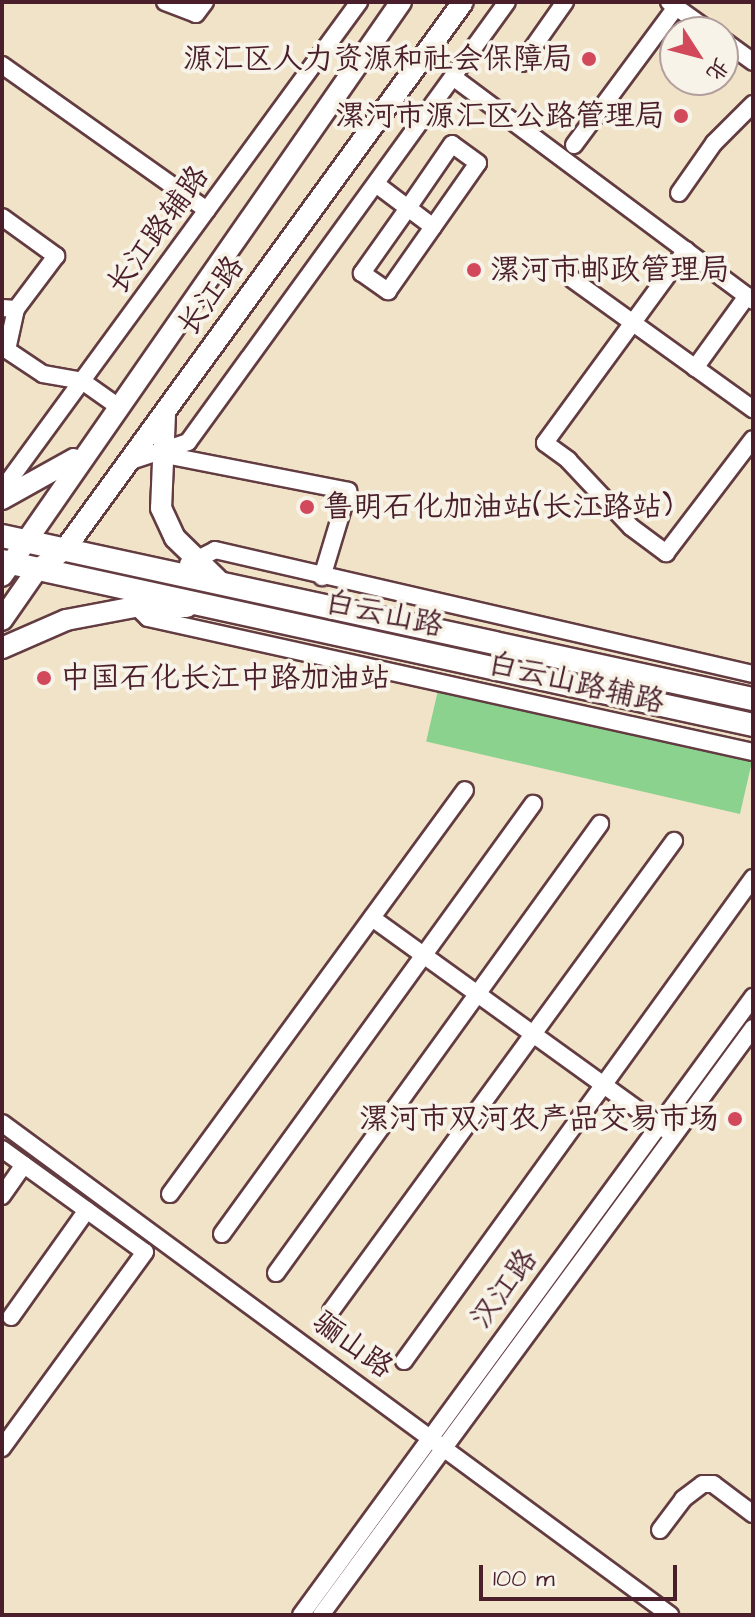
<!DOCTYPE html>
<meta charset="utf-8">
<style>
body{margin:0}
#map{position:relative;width:755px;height:1617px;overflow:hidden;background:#f0e3c7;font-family:"Architects Daughter","LXGW WenKai TC",sans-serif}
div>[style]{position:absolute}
.green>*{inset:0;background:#8ad28e;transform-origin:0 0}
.roads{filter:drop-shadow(2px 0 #633c42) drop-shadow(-2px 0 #633c42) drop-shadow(0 2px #633c42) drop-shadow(0 -2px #633c42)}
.minor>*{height:16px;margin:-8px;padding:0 8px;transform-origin:8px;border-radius:8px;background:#fff}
.major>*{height:20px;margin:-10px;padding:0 10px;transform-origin:10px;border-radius:10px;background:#fff}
.highway>*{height:22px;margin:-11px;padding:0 11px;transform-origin:11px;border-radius:11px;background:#fff}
.dots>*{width:22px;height:22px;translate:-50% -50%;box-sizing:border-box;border:4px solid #f7f3e8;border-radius:50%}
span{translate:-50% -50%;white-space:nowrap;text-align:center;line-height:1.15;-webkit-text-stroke:8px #f7f3e8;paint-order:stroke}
.poi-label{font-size:30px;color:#4a1f2b}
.right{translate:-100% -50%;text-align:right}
.left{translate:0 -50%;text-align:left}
.street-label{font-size:30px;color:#4a1f2b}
.frame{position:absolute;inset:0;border:4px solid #4a1f2b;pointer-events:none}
.north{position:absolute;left:659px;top:16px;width:80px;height:80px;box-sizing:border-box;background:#f7f3e8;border:2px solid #b29e9c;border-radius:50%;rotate:126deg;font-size:22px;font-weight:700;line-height:32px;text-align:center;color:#4a1f2b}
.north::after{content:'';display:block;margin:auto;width:28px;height:36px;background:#d1495b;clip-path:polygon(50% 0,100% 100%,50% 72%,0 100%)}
.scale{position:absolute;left:479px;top:1565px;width:198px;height:36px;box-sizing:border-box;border:4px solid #4a1f2b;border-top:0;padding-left:10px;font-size:24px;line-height:28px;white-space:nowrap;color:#4a1f2b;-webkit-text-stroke:6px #f7f3e8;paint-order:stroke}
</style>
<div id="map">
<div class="green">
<div style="left:439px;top:686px;width:322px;height:57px;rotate:13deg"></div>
</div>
<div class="roads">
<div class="minor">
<div style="left:165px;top:2px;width:33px;rotate:21deg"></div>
<div style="left:196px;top:14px;width:15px;rotate:-53deg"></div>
<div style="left:669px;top:2px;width:52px;rotate:35.5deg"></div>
<div style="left:723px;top:40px;width:37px;rotate:36deg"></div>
<div style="left:522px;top:63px;width:75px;rotate:-54.8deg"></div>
<div style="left:2px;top:65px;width:251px;rotate:35.3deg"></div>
<div style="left:453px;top:77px;width:374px;rotate:36.7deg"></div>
<div style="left:574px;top:145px;width:172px;rotate:-53.5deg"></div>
<div style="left:376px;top:184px;width:40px;rotate:37deg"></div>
<div style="left:408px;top:208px;width:31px;rotate:37deg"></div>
<div style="left:433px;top:227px;width:78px;rotate:-54.9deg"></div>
<div style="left:478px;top:163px;width:32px;rotate:-144deg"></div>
<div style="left:452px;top:144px;width:78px;rotate:124.5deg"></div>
<div style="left:408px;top:208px;width:80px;rotate:125.3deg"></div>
<div style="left:362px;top:273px;width:32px;rotate:35deg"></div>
<div style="left:388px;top:291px;width:78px;rotate:-54.9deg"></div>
<div style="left:679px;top:193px;width:61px;rotate:-55deg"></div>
<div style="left:714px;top:143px;width:55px;rotate:-45deg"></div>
<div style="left:2px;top:217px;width:67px;rotate:35.8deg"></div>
<div style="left:56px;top:256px;width:66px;rotate:127deg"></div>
<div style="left:16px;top:309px;width:14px;rotate:-176deg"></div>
<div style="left:686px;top:250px;width:239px;rotate:126.2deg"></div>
<div style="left:545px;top:443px;width:29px;rotate:36deg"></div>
<div style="left:568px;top:460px;width:92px;rotate:46.8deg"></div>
<div style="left:631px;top:527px;width:44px;rotate:36.6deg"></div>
<div style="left:666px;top:553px;width:143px;rotate:-52.7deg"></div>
<div style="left:572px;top:279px;width:223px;rotate:35.7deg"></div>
<div style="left:16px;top:309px;width:42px;rotate:102.4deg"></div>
<div style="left:7px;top:350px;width:43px;rotate:33.7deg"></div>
<div style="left:43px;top:374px;width:40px;rotate:10deg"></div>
<div style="left:82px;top:381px;width:42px;rotate:35.2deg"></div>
<div style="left:695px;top:368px;width:89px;rotate:-54.2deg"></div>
<div style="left:160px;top:454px;width:192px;rotate:11.1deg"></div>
<div style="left:348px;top:491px;width:90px;rotate:106.8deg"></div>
<div style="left:131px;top:461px;width:60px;rotate:-18.4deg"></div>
<div style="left:188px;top:442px;width:543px;rotate:-54.06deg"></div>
<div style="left:2px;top:490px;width:605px;rotate:-53.81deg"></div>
<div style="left:188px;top:564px;width:30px;rotate:-27deg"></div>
<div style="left:215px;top:550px;width:552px;rotate:12.98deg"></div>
<div style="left:133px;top:603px;width:21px;rotate:45deg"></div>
<div style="left:148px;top:618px;width:620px;rotate:12.49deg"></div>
<div style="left:372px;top:918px;width:364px;rotate:35.8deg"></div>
<div style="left:2px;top:1123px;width:830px;rotate:36.37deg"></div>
<div style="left:2px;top:1149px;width:176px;rotate:35.8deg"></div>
<div style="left:145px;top:1252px;width:243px;rotate:126.1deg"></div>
<div style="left:170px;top:1194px;width:500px;rotate:-53.86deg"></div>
<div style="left:2px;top:1196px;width:38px;rotate:-55deg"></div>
<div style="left:222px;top:1234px;width:531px;rotate:-54.12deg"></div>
<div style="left:276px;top:1273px;width:554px;rotate:-54.19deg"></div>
<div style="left:331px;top:1311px;width:582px;rotate:-53.88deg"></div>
<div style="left:11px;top:1317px;width:131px;rotate:-54.6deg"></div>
<div style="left:404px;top:1361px;width:596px;rotate:-54.15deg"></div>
<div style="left:660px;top:1530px;width:39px;rotate:-53deg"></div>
<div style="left:683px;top:1499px;width:25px;rotate:-37deg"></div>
<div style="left:703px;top:1484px;width:10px"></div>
<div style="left:713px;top:1484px;width:50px;rotate:36.9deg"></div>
<div style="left:301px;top:1615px;width:766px;rotate:-53.82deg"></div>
<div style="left:321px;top:1615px;width:729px;rotate:-53.65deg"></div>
</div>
<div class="major">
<div style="left:165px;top:414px;width:94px;rotate:92.4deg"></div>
<div style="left:161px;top:508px;width:33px;rotate:65deg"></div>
<div style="left:175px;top:538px;width:60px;rotate:44.3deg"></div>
<div style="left:2px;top:499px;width:82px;rotate:-29.1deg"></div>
<div style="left:2px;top:576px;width:699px;rotate:-55.2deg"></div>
<div style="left:2px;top:620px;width:60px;rotate:-55.2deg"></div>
<div style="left:36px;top:571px;width:36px;rotate:-37deg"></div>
<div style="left:65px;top:549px;width:676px;rotate:-53.96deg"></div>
<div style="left:2px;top:648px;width:70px;rotate:-23.6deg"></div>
<div style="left:66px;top:620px;width:70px;rotate:-10.7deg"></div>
<div style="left:135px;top:607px;width:52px"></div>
</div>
<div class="highway">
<div style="left:2px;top:536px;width:768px;rotate:12.25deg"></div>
<div style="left:2px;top:561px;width:769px;rotate:12.32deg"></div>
</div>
</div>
<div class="dots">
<div style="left:589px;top:59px;background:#d1495b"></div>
<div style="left:681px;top:116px;background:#d1495b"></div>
<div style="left:474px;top:270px;background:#d1495b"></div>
<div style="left:307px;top:507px;background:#d1495b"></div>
<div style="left:44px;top:678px;background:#d1495b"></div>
<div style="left:735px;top:1119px;background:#d1495b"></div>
</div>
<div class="poi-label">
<span class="right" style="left:573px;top:59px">源汇区人力资源和社会保障局</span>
<span class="right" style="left:665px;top:116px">漯河市源汇区公路管理局</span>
<span class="left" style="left:490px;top:270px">漯河市邮政管理局</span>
<span class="left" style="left:323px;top:507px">鲁明石化加油站(长江路站)</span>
<span class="left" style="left:60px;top:678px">中国石化长江中路加油站</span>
<span class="right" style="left:719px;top:1119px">漯河市双河农产品交易市场</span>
</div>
<div class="street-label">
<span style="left:158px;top:230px;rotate:-54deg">长江路辅路</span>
<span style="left:211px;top:296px;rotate:-54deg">长江路</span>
<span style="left:384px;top:614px;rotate:12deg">白云山路</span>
<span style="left:576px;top:683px;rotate:13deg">白云山路辅路</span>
<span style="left:504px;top:1289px;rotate:-54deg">汉江路</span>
<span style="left:353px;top:1345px;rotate:36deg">骊山路</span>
</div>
<div class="frame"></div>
<div class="north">北</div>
<div class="scale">100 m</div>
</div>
